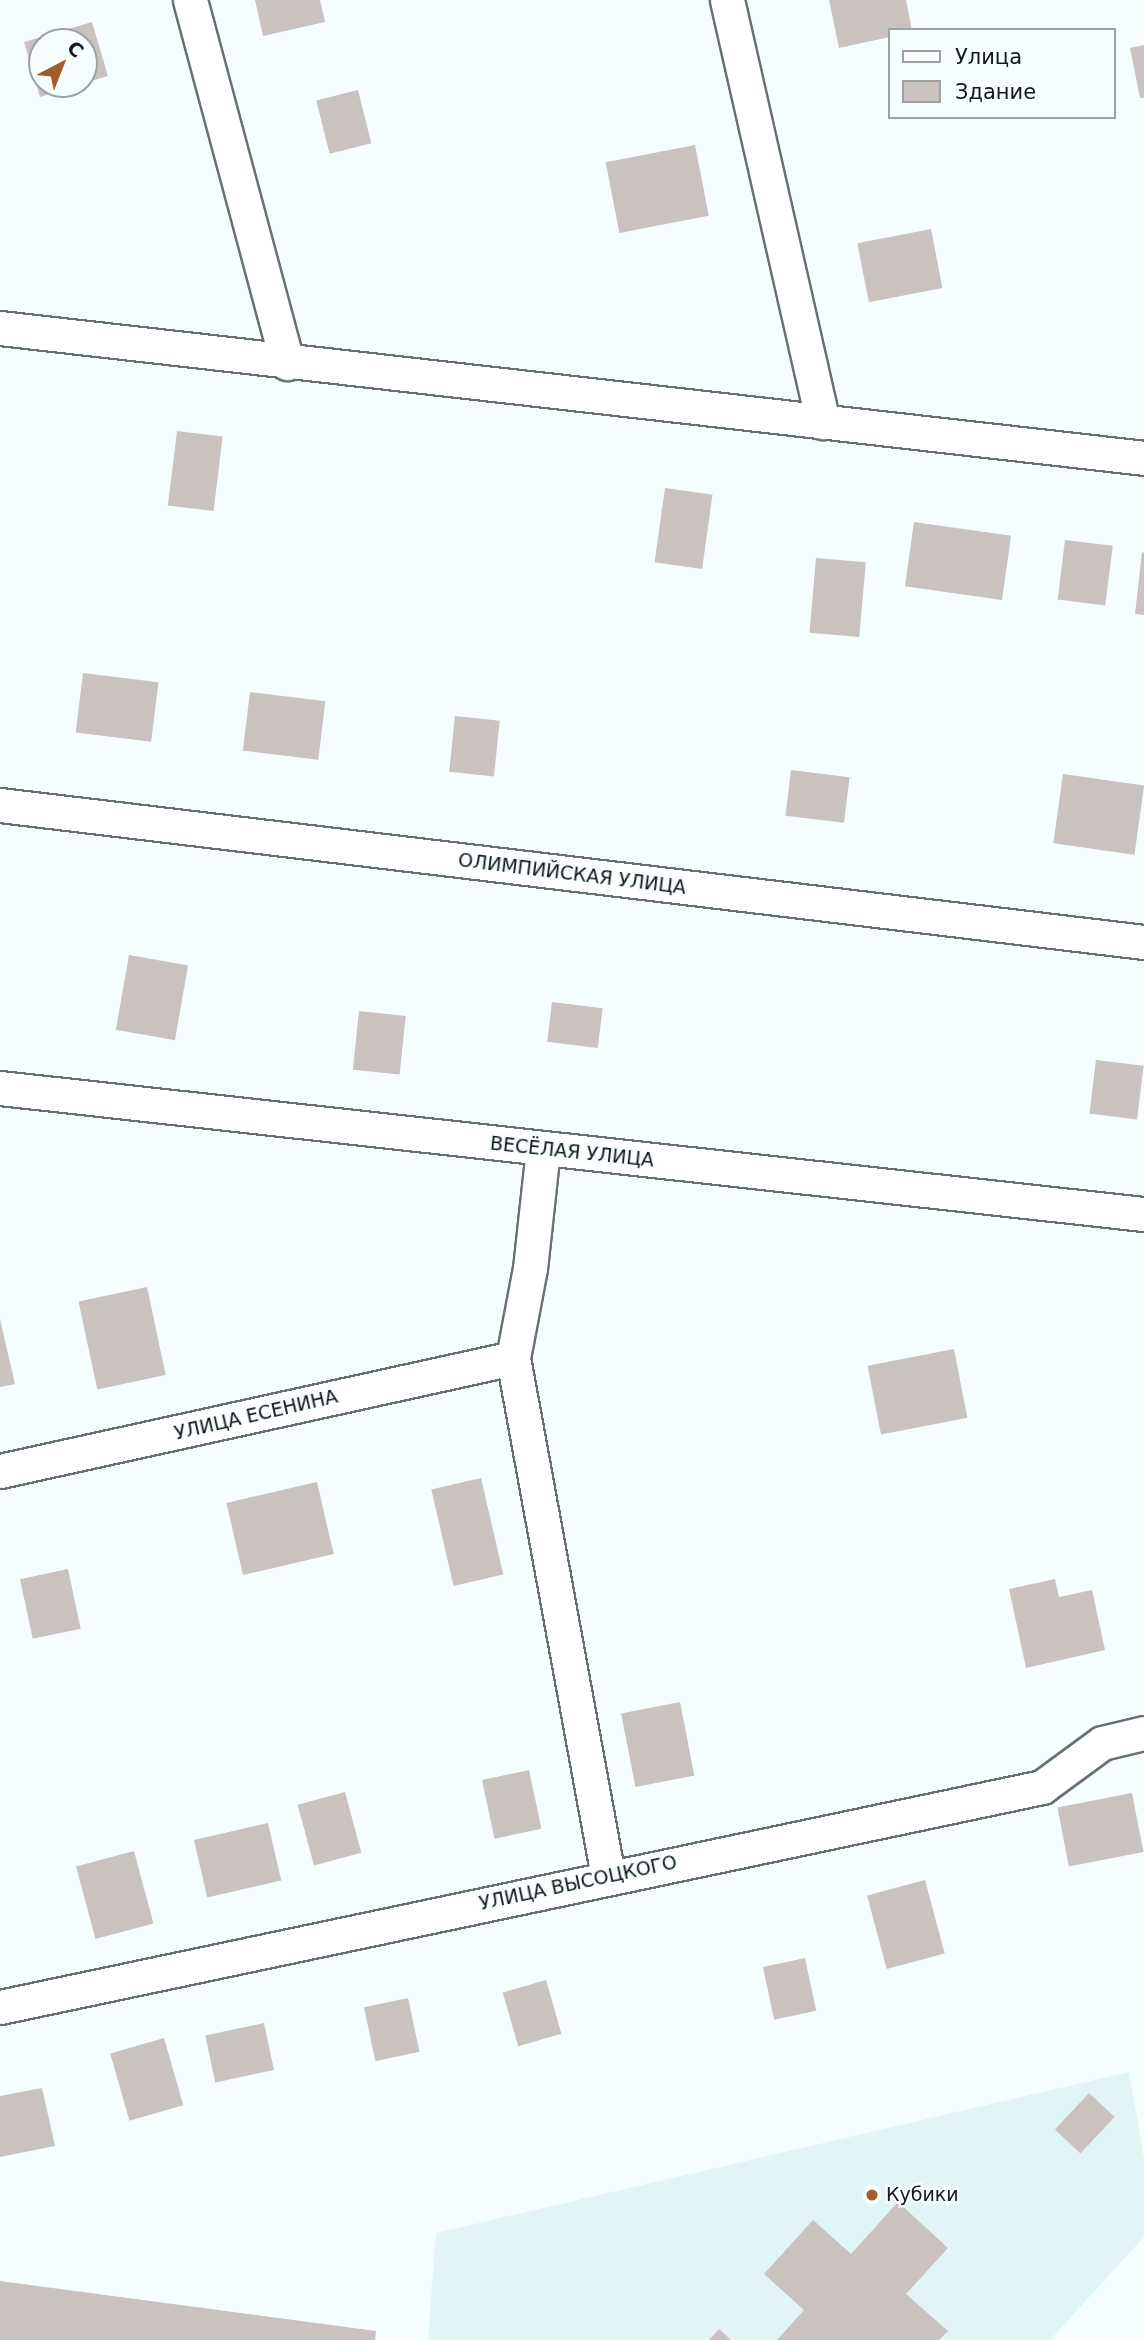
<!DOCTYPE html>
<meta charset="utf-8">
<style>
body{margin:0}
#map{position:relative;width:1144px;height:2340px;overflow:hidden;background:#f6fdff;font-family:"DejaVu Sans",sans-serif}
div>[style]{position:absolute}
.built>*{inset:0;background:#e1f4f6}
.building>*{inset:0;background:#c9c2be;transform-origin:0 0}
.roads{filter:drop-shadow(2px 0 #687172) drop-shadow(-2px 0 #687172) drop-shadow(0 2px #687172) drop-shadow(0 -2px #687172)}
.street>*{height:33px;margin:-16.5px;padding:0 16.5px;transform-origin:16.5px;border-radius:16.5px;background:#fff}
.dots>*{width:19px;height:19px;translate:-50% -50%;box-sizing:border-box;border:4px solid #f6fdff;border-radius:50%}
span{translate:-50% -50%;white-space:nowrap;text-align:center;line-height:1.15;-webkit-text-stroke:5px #f6fdff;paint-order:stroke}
.street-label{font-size:19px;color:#151819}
.poi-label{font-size:19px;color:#151819}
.left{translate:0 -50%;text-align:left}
.legend{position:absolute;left:888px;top:28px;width:228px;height:91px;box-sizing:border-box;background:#f6fdff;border:2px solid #9ca1a3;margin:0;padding:9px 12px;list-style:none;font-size:21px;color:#151819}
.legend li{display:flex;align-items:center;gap:14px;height:35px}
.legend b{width:35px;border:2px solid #9ca1a3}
.north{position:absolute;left:28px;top:28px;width:70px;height:70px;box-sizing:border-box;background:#f6fdff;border:2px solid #9ca1a3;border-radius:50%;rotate:42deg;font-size:19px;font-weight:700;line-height:28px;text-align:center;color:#151819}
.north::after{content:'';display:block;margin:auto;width:24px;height:32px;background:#a05f2a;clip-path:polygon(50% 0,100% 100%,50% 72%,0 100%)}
</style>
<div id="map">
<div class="built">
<div style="clip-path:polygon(1129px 2072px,1144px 2158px,1144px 2237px,1050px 2340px,428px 2340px,436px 2233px)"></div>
</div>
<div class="building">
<div style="clip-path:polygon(255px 0,320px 0,325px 22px,263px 36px)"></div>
<div style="clip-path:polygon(829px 0,906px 0,912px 30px,890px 30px,890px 37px,839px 48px)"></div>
<div style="clip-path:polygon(92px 22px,108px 76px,84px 83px,84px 42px,42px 42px,42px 84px,80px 85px,40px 97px,24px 42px)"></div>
<div style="clip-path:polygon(1144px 45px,1144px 98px,1140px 98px,1130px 48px)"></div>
<div style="left:358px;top:90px;width:55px;height:43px;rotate:76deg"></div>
<div style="left:695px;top:145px;width:72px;height:91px;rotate:79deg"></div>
<div style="left:931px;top:229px;width:60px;height:75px;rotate:79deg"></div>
<div style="left:177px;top:431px;width:46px;height:75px;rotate:7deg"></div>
<div style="left:665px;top:488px;width:48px;height:75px;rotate:8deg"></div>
<div style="left:914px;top:522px;width:98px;height:65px;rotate:8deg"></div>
<div style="left:1065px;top:540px;width:48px;height:60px;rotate:7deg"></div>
<div style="clip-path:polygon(1142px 552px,1144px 553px,1144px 615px,1135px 614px)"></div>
<div style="left:816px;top:558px;width:50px;height:75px;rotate:5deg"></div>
<div style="left:83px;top:673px;width:76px;height:60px;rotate:7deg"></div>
<div style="left:250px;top:692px;width:76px;height:59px;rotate:7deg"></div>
<div style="left:455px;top:716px;width:45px;height:56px;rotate:6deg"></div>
<div style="left:791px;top:770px;width:59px;height:46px;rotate:7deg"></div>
<div style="left:1063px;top:774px;width:82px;height:70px;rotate:8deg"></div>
<div style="left:129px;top:955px;width:60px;height:76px;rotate:10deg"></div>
<div style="left:552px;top:1002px;width:51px;height:40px;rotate:7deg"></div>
<div style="left:359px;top:1011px;width:47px;height:59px;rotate:6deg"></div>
<div style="left:1096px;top:1060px;width:48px;height:54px;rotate:7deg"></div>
<div style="left:147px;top:1287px;width:90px;height:70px;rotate:78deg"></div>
<div style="clip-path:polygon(0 1319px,15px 1384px,0 1387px)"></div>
<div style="left:954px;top:1349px;width:70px;height:88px;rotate:79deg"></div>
<div style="left:481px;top:1478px;width:99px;height:51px;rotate:77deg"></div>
<div style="left:317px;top:1482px;width:74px;height:93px;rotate:77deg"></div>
<div style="left:68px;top:1569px;width:61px;height:49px;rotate:78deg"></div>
<div style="clip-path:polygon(1055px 1579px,1059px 1597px,1092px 1590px,1105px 1650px,1026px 1668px,1009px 1589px)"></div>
<div style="left:680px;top:1702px;width:75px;height:60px;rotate:79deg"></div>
<div style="left:529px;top:1770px;width:60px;height:48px;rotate:78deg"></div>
<div style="left:345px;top:1792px;width:63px;height:49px;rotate:75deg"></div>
<div style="left:1132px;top:1793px;width:60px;height:76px;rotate:79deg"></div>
<div style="left:268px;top:1823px;width:59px;height:76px;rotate:77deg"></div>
<div style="left:134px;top:1851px;width:75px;height:60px;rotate:75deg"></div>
<div style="left:925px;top:1880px;width:76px;height:60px;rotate:75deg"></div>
<div style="left:805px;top:1958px;width:54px;height:43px;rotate:78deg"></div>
<div style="left:546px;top:1980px;width:56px;height:45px;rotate:74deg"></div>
<div style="left:408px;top:1998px;width:55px;height:45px;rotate:78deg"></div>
<div style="left:264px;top:2023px;width:48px;height:60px;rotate:78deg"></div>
<div style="left:164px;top:2038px;width:70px;height:56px;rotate:74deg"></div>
<div style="clip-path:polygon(42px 2088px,55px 2146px,0 2157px,0 2096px)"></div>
<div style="left:1089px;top:2093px;width:35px;height:50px;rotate:43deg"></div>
<div style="clip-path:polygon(898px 2202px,948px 2248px,906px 2294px,948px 2331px,939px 2340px,777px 2340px,804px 2310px,764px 2274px,813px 2220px,851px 2254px)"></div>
<div style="clip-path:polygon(0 2281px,376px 2331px,375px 2340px,0 2340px)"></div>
<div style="clip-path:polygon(719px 2329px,731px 2340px,709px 2340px)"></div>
</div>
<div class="roads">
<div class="street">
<div style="left:190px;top:0;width:376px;rotate:75deg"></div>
<div style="left:727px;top:0;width:433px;rotate:77.2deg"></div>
<div style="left:0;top:328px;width:1151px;rotate:6.48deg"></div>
<div style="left:0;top:805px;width:1152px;rotate:6.83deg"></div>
<div style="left:0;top:1088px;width:1151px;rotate:6.29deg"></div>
<div style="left:543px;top:1149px;width:120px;rotate:96.2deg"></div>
<div style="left:530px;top:1268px;width:92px;rotate:100.7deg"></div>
<div style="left:513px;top:1358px;width:527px;rotate:79.61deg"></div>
<div style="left:0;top:1471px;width:525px;rotate:-12.42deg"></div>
<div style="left:0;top:2007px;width:1065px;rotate:-11.92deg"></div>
<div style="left:1042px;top:1787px;width:74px;rotate:-36.3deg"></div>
<div style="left:1102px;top:1743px;width:43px;rotate:-13.4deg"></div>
</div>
</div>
<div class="dots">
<div style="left:872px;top:2195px;background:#a05f2a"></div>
</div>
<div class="street-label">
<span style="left:572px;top:874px;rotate:7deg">ОЛИМПИЙСКАЯ УЛИЦА</span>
<span style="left:572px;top:1152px;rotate:6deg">ВЕСЁЛАЯ УЛИЦА</span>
<span style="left:256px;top:1415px;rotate:-13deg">УЛИЦА ЕСЕНИНА</span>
<span style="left:578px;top:1883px;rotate:-12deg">УЛИЦА ВЫСОЦКОГО</span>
</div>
<div class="poi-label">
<span class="left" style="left:886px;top:2195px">Кубики</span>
</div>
<ul class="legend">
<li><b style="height:9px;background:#fff"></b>Улица</li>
<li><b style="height:19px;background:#c9c2be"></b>Здание</li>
</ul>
<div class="north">С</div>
</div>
